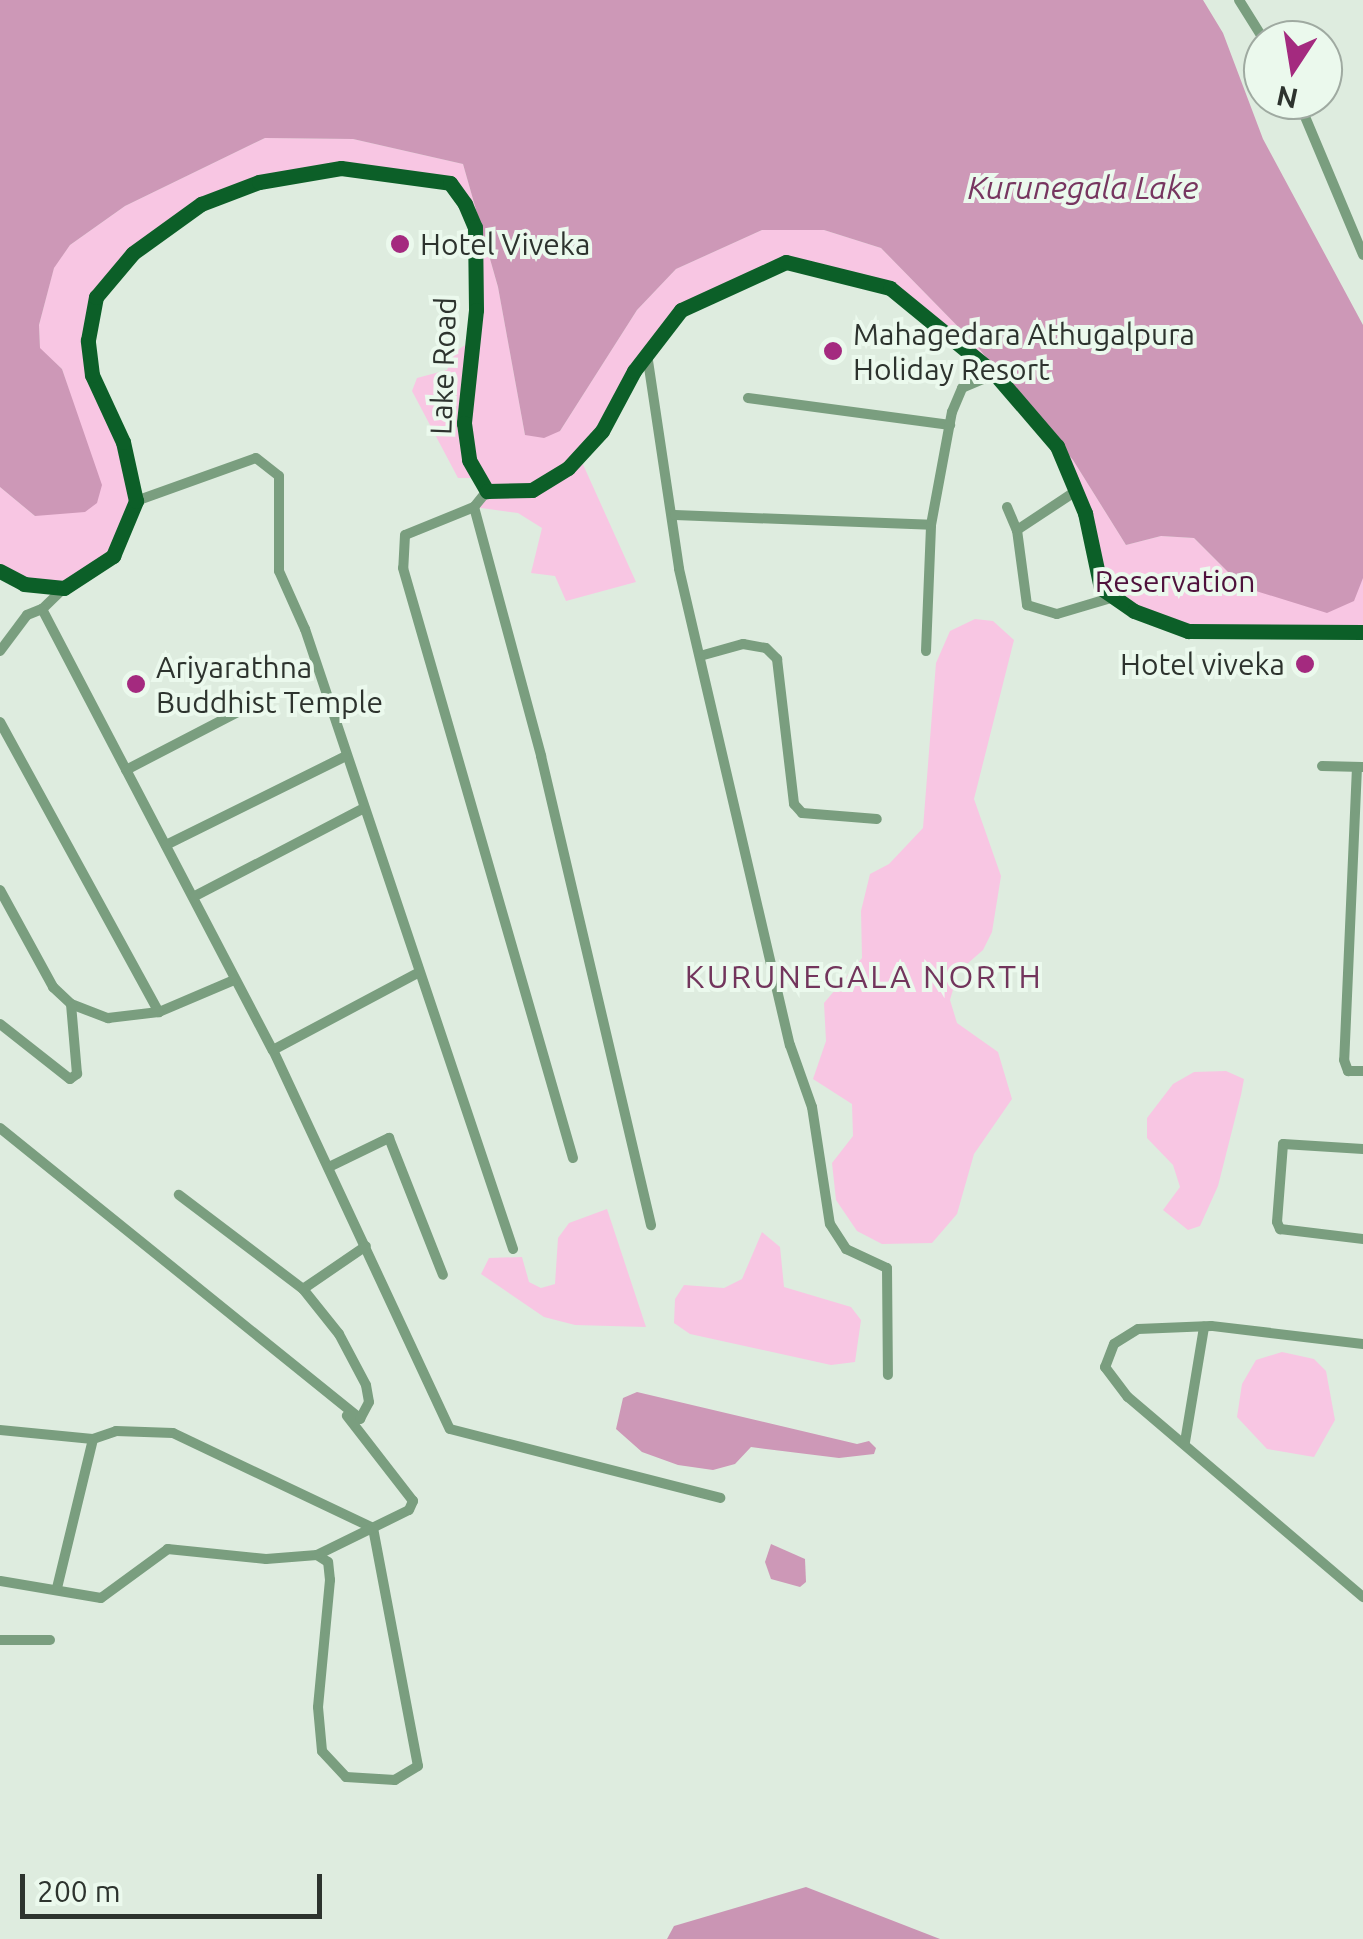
<!DOCTYPE html>
<style>
body{margin:0}
#map{position:relative;width:1363px;height:1939px;overflow:hidden;background:#deecdf;font-family:Ubuntu,sans-serif}
div>[style]{position:absolute}
.green>*{inset:0;background:#f8c6e3}
.forest>*{inset:0;background:#ca95b4}
.water>*{inset:0;background:#cd98b7}
.minor>*{height:10px;margin:-5px;padding:0 5px;transform-origin:5px;border-radius:5px;background:#7a9e7f}
.primary>*{height:15px;margin:-7.5px;padding:0 7.5px;transform-origin:7.5px;border-radius:7.5px;background:#0c5f28}
.dots>*{width:28px;height:28px;translate:-50% -50%;box-sizing:border-box;border:5px solid #ebf9ed;border-radius:50%}
span{translate:-50% -50%;white-space:nowrap;text-align:center;line-height:1.15;-webkit-text-stroke:8px #ebf9ed;paint-order:stroke}
.poi-label{font-size:30px;color:#2d332e}
.left{translate:0 -50%;text-align:left}
.right{translate:-100% -50%;text-align:right}
.street-label{font-size:30px;color:#2d332e}
.park-label{font-size:30px;color:#4f113c}
.water-label{font-size:32px;color:#773660;font-style:italic}
.neighbourhood-label{font-size:32px;color:#72355c;letter-spacing:2.5px}
.north{position:absolute;left:1243px;top:20px;width:100px;height:100px;box-sizing:border-box;background:#ebf9ed;border:2px solid #9faaa1;border-radius:50%;rotate:192deg;font-size:28px;font-weight:700;line-height:40px;text-align:center;color:#2d332e}
.north::after{content:'';display:block;margin:auto;width:35px;height:45px;background:#a42a7f;clip-path:polygon(50% 0,100% 100%,50% 72%,0 100%)}
.scale{position:absolute;left:20px;top:1874px;width:302px;height:45px;box-sizing:border-box;border:5px solid #2d332e;border-top:0;padding-left:12px;font-size:30px;line-height:35px;white-space:nowrap;color:#2d332e;-webkit-text-stroke:8px #ebf9ed;paint-order:stroke}
</style>
<div id="map">
<div class="green">
<div style="clip-path:polygon(265px 138px,353px 139px,463px 164px,498px 287px,525px 435px,560px 431px,637px 310px,676px 269px,762px 230px,824px 230px,881px 248px,975px 344px,1073px 460px,1126px 545px,1161px 536px,1194px 538px,1243px 587px,1363px 578px,1363px 632px,1188px 631px,1101px 588px,1057px 446px,1007px 386px,890px 288px,786px 262px,681px 310px,581px 460px,636px 582px,566px 601px,555px 576px,531px 573px,542px 528px,518px 513px,474px 507px,486px 490px,477px 478px,458px 478px,412px 391px,417px 378px,447px 370px,456px 351px,473px 340px,475px 227px,450px 183px,341px 168px,201px 204px,133px 253px,96px 297px,89px 340px,136px 501px,113px 556px,64px 588px,0 571px,0 487px,35px 516px,75px 409px,62px 369px,40px 349px,39px 325px,54px 267px,70px 245px,125px 206px)"></div>
<div style="clip-path:polygon(975px 619px,993px 621px,1014px 640px,974px 799px,1001px 876px,992px 932px,983px 950px,958px 972px,950px 1000px,957px 1023px,998px 1052px,1012px 1099px,974px 1154px,957px 1214px,932px 1243px,882px 1244px,857px 1231px,836px 1200px,832px 1163px,853px 1136px,852px 1104px,813px 1079px,826px 1041px,824px 1003px,862px 958px,861px 911px,870px 874px,889px 864px,923px 828px,936px 663px,950px 631px)"></div>
<div style="clip-path:polygon(1226px 1071px,1244px 1079px,1241px 1095px,1218px 1186px,1200px 1226px,1188px 1230px,1163px 1210px,1180px 1187px,1173px 1165px,1147px 1138px,1147px 1118px,1173px 1084px,1194px 1072px)"></div>
<div style="clip-path:polygon(607px 1209px,646px 1327px,575px 1325px,544px 1317px,481px 1274px,489px 1258px,522px 1257px,529px 1282px,541px 1288px,555px 1284px,558px 1238px,569px 1223px)"></div>
<div style="clip-path:polygon(762px 1232px,780px 1247px,784px 1287px,851px 1307px,861px 1320px,855px 1362px,831px 1365px,690px 1334px,674px 1323px,675px 1299px,684px 1285px,724px 1288px,742px 1279px)"></div>
<div style="clip-path:polygon(1282px 1352px,1314px 1359px,1326px 1371px,1335px 1420px,1314px 1457px,1267px 1449px,1237px 1417px,1242px 1384px,1256px 1360px)"></div>
</div>
<div class="forest">
<div style="clip-path:polygon(806px 1887px,940px 1939px,667px 1939px,674px 1926px)"></div>
</div>
<div class="water">
<div style="clip-path:polygon(0 0,1203px 0,1223px 33px,1263px 139px,1363px 325px,1363px 578px,1354px 601px,1327px 613px,1243px 587px,1194px 538px,1161px 536px,1126px 545px,1073px 460px,975px 344px,881px 248px,824px 230px,762px 230px,676px 269px,637px 310px,560px 431px,544px 438px,525px 435px,498px 287px,463px 164px,353px 139px,265px 138px,125px 206px,70px 245px,54px 268px,39px 325px,40px 348px,62px 369px,102px 485px,97px 503px,85px 512px,35px 516px,0 487px)"></div>
<div style="clip-path:polygon(637px 1392px,857px 1444px,869px 1441px,876px 1448px,874px 1454px,839px 1458px,751px 1447px,735px 1464px,713px 1470px,678px 1465px,642px 1452px,616px 1429px,623px 1398px)"></div>
<div style="clip-path:polygon(771px 1544px,805px 1559px,806px 1582px,800px 1587px,771px 1579px,765px 1562px)"></div>
</div>
<div class="minor">
<div style="left:1239px;top:0;width:47px;rotate:58deg"></div>
<div style="left:1298px;top:100px;width:168px;rotate:67.2deg"></div>
<div style="left:647px;top:354px;width:217px;rotate:81.5deg"></div>
<div style="left:679px;top:569px;width:489px;rotate:76.9deg"></div>
<div style="left:790px;top:1045px;width:66px;rotate:70.5deg"></div>
<div style="left:812px;top:1107px;width:118px;rotate:81.3deg"></div>
<div style="left:830px;top:1224px;width:30px;rotate:57deg"></div>
<div style="left:846px;top:1249px;width:45px;rotate:24.9deg"></div>
<div style="left:887px;top:1268px;width:107px;rotate:89.5deg"></div>
<div style="left:748px;top:398px;width:204px;rotate:7.6deg"></div>
<div style="left:487px;top:491px;width:21px;rotate:129deg"></div>
<div style="left:474px;top:507px;width:258px;rotate:74.9deg"></div>
<div style="left:541px;top:756px;width:482px;rotate:76.8deg"></div>
<div style="left:1076px;top:491px;width:71px;rotate:146.5deg"></div>
<div style="left:1017px;top:530px;width:76px;rotate:82.4deg"></div>
<div style="left:1027px;top:605px;width:31px;rotate:17deg"></div>
<div style="left:1057px;top:614px;width:59px;rotate:-16.6deg"></div>
<div style="left:136px;top:501px;width:127px;rotate:-19.7deg"></div>
<div style="left:256px;top:458px;width:29px;rotate:38deg"></div>
<div style="left:279px;top:476px;width:95px;rotate:90deg"></div>
<div style="left:279px;top:571px;width:64px;rotate:65.9deg"></div>
<div style="left:305px;top:629px;width:654px;rotate:71.45deg"></div>
<div style="left:474px;top:507px;width:74px;rotate:157.9deg"></div>
<div style="left:405px;top:535px;width:33px;rotate:93deg"></div>
<div style="left:403px;top:568px;width:614px;rotate:73.93deg"></div>
<div style="left:1007px;top:507px;width:25px;rotate:67deg"></div>
<div style="left:675px;top:515px;width:256px;rotate:2.2deg"></div>
<div style="left:64px;top:588px;width:30px;rotate:136deg"></div>
<div style="left:42px;top:609px;width:498px;rotate:62.4deg"></div>
<div style="left:273px;top:1050px;width:418px;rotate:65deg"></div>
<div style="left:450px;top:1429px;width:279px;rotate:14.3deg"></div>
<div style="left:0;top:651px;width:45px;rotate:-53.1deg"></div>
<div style="left:27px;top:615px;width:16px;rotate:-22deg"></div>
<div style="left:926px;top:651px;width:126px;rotate:-87.7deg"></div>
<div style="left:931px;top:525px;width:115px;rotate:-79.5deg"></div>
<div style="left:952px;top:412px;width:26px;rotate:-67deg"></div>
<div style="left:962px;top:388px;width:36px;rotate:-23deg"></div>
<div style="left:700px;top:656px;width:45px;rotate:-15.6deg"></div>
<div style="left:743px;top:644px;width:23px;rotate:10deg"></div>
<div style="left:766px;top:648px;width:16px;rotate:45deg"></div>
<div style="left:777px;top:659px;width:146px;rotate:83.3deg"></div>
<div style="left:794px;top:804px;width:12px;rotate:48deg"></div>
<div style="left:802px;top:813px;width:75px;rotate:4.6deg"></div>
<div style="left:0;top:722px;width:331px;rotate:61.3deg"></div>
<div style="left:159px;top:1012px;width:82px;rotate:-23.1deg"></div>
<div style="left:1322px;top:766px;width:40px;rotate:1.4deg"></div>
<div style="left:1357px;top:767px;width:293px;rotate:92.5deg"></div>
<div style="left:1344px;top:1060px;width:12px;rotate:70deg"></div>
<div style="left:1348px;top:1071px;width:15px"></div>
<div style="left:126px;top:770px;width:145px;rotate:-27.4deg"></div>
<div style="left:166px;top:845px;width:199px;rotate:-26.3deg"></div>
<div style="left:0;top:890px;width:111px;rotate:61.3deg"></div>
<div style="left:53px;top:987px;width:25px;rotate:43deg"></div>
<div style="left:71px;top:1004px;width:40px;rotate:21deg"></div>
<div style="left:108px;top:1018px;width:51px;rotate:-6.7deg"></div>
<div style="left:195px;top:896px;width:188px;rotate:-27.5deg"></div>
<div style="left:0;top:1024px;width:89px;rotate:38.2deg"></div>
<div style="left:70px;top:1079px;width:9px;rotate:-36deg"></div>
<div style="left:77px;top:1074px;width:70px;rotate:-94.9deg"></div>
<div style="left:273px;top:1050px;width:162px;rotate:-28deg"></div>
<div style="left:0;top:1128px;width:463px;rotate:38.9deg"></div>
<div style="left:360px;top:1419px;width:19px;rotate:-62deg"></div>
<div style="left:369px;top:1402px;width:17px;rotate:-100deg"></div>
<div style="left:366px;top:1385px;width:58px;rotate:-117.9deg"></div>
<div style="left:339px;top:1334px;width:58px;rotate:-128.7deg"></div>
<div style="left:303px;top:1289px;width:156px;rotate:-142.8deg"></div>
<div style="left:1363px;top:1149px;width:80px;rotate:-176.4deg"></div>
<div style="left:1283px;top:1144px;width:78px;rotate:94.4deg"></div>
<div style="left:1277px;top:1222px;width:8px;rotate:67deg"></div>
<div style="left:1280px;top:1229px;width:84px;rotate:6.9deg"></div>
<div style="left:329px;top:1167px;width:67px;rotate:-25.8deg"></div>
<div style="left:389px;top:1138px;width:147px;rotate:68.5deg"></div>
<div style="left:303px;top:1289px;width:76px;rotate:-34.3deg"></div>
<div style="left:1363px;top:1344px;width:153px;rotate:-173.2deg"></div>
<div style="left:1211px;top:1326px;width:73px;rotate:177.6deg"></div>
<div style="left:1138px;top:1329px;width:28px;rotate:148deg"></div>
<div style="left:1114px;top:1344px;width:25px;rotate:111deg"></div>
<div style="left:1105px;top:1367px;width:38px;rotate:53deg"></div>
<div style="left:1128px;top:1397px;width:309px;rotate:40.4deg"></div>
<div style="left:0;top:1430px;width:93px;rotate:5.5deg"></div>
<div style="left:93px;top:1439px;width:24px;rotate:-19deg"></div>
<div style="left:116px;top:1431px;width:57px;rotate:2deg"></div>
<div style="left:173px;top:1433px;width:221px;rotate:25.4deg"></div>
<div style="left:373px;top:1528px;width:242px;rotate:79.3deg"></div>
<div style="left:418px;top:1766px;width:27px;rotate:149deg"></div>
<div style="left:395px;top:1780px;width:49px;rotate:-176.5deg"></div>
<div style="left:346px;top:1777px;width:35px;rotate:-133deg"></div>
<div style="left:322px;top:1751px;width:44px;rotate:-95.2deg"></div>
<div style="left:318px;top:1707px;width:128px;rotate:-84.6deg"></div>
<div style="left:330px;top:1580px;width:18px;rotate:-96deg"></div>
<div style="left:328px;top:1562px;width:13px;rotate:-148deg"></div>
<div style="left:317px;top:1555px;width:51px;rotate:175.5deg"></div>
<div style="left:266px;top:1559px;width:99px;rotate:-174.2deg"></div>
<div style="left:168px;top:1549px;width:83px;rotate:143.8deg"></div>
<div style="left:101px;top:1598px;width:102px;rotate:-170.4deg"></div>
<div style="left:1185px;top:1442px;width:117px;rotate:-80.6deg"></div>
<div style="left:317px;top:1555px;width:102px;rotate:-26.1deg"></div>
<div style="left:409px;top:1510px;width:10px;rotate:-66deg"></div>
<div style="left:413px;top:1501px;width:108px;rotate:-127.8deg"></div>
<div style="left:57px;top:1588px;width:153px;rotate:-76.4deg"></div>
<div style="left:0;top:1640px;width:50px"></div>
</div>
<div class="primary">
<div style="left:0;top:571px;width:27px;rotate:28deg"></div>
<div style="left:24px;top:584px;width:40px;rotate:5.7deg"></div>
<div style="left:64px;top:588px;width:59px;rotate:-33.1deg"></div>
<div style="left:113px;top:556px;width:60px;rotate:-67.3deg"></div>
<div style="left:136px;top:501px;width:60px;rotate:-102.4deg"></div>
<div style="left:123px;top:442px;width:74px;rotate:-114.8deg"></div>
<div style="left:92px;top:375px;width:35px;rotate:-97deg"></div>
<div style="left:88px;top:340px;width:44px;rotate:-79.5deg"></div>
<div style="left:96px;top:297px;width:57px;rotate:-49.9deg"></div>
<div style="left:133px;top:253px;width:84px;rotate:-35.8deg"></div>
<div style="left:201px;top:204px;width:62px;rotate:-20.8deg"></div>
<div style="left:259px;top:182px;width:83px;rotate:-9.7deg"></div>
<div style="left:341px;top:168px;width:110px;rotate:7.8deg"></div>
<div style="left:450px;top:183px;width:26px;rotate:54deg"></div>
<div style="left:465px;top:204px;width:25px;rotate:67deg"></div>
<div style="left:475px;top:227px;width:83px;rotate:89.3deg"></div>
<div style="left:476px;top:310px;width:114px;rotate:96.1deg"></div>
<div style="left:464px;top:423px;width:37px;rotate:82deg"></div>
<div style="left:469px;top:460px;width:36px;rotate:60deg"></div>
<div style="left:487px;top:491px;width:45px;rotate:-1.3deg"></div>
<div style="left:532px;top:490px;width:42px;rotate:-31.4deg"></div>
<div style="left:568px;top:468px;width:50px;rotate:-47.4deg"></div>
<div style="left:602px;top:431px;width:68px;rotate:-61.9deg"></div>
<div style="left:634px;top:371px;width:77px;rotate:-52.4deg"></div>
<div style="left:681px;top:310px;width:115px;rotate:-24.6deg"></div>
<div style="left:786px;top:262px;width:107px;rotate:14deg"></div>
<div style="left:890px;top:288px;width:136px;rotate:39.3deg"></div>
<div style="left:995px;top:374px;width:95px;rotate:49.3deg"></div>
<div style="left:1057px;top:446px;width:73px;rotate:67.3deg"></div>
<div style="left:1085px;top:513px;width:77px;rotate:78deg"></div>
<div style="left:1101px;top:588px;width:40px;rotate:34.9deg"></div>
<div style="left:1134px;top:611px;width:58px;rotate:20.3deg"></div>
<div style="left:1188px;top:631px;width:175px;rotate:0.3deg"></div>
</div>
<div class="dots">
<div style="left:400px;top:244px;background:#a42a7f"></div>
<div style="left:833px;top:351px;background:#a42a7f"></div>
<div style="left:1305px;top:664px;background:#a42a7f"></div>
<div style="left:136px;top:684px;background:#a42a7f"></div>
</div>
<div class="poi-label">
<span class="left" style="left:420px;top:244px">Hotel Viveka</span>
<span class="left" style="left:853px;top:351px">Mahagedara Athugalpura<br>Holiday Resort</span>
<span class="right" style="left:1285px;top:664px">Hotel viveka</span>
<span class="left" style="left:156px;top:684px">Ariyarathna<br>Buddhist Temple</span>
</div>
<div class="street-label">
<span style="left:443px;top:366px;rotate:-88deg">Lake Road</span>
</div>
<div class="park-label">
<span style="left:1175px;top:581px">Reservation</span>
</div>
<div class="water-label">
<span style="left:1083px;top:187px">Kurunegala Lake</span>
</div>
<div class="neighbourhood-label">
<span style="left:864px;top:976px">KURUNEGALA NORTH</span>
</div>
<div class="north">N</div>
<div class="scale">200 m</div>
</div>
